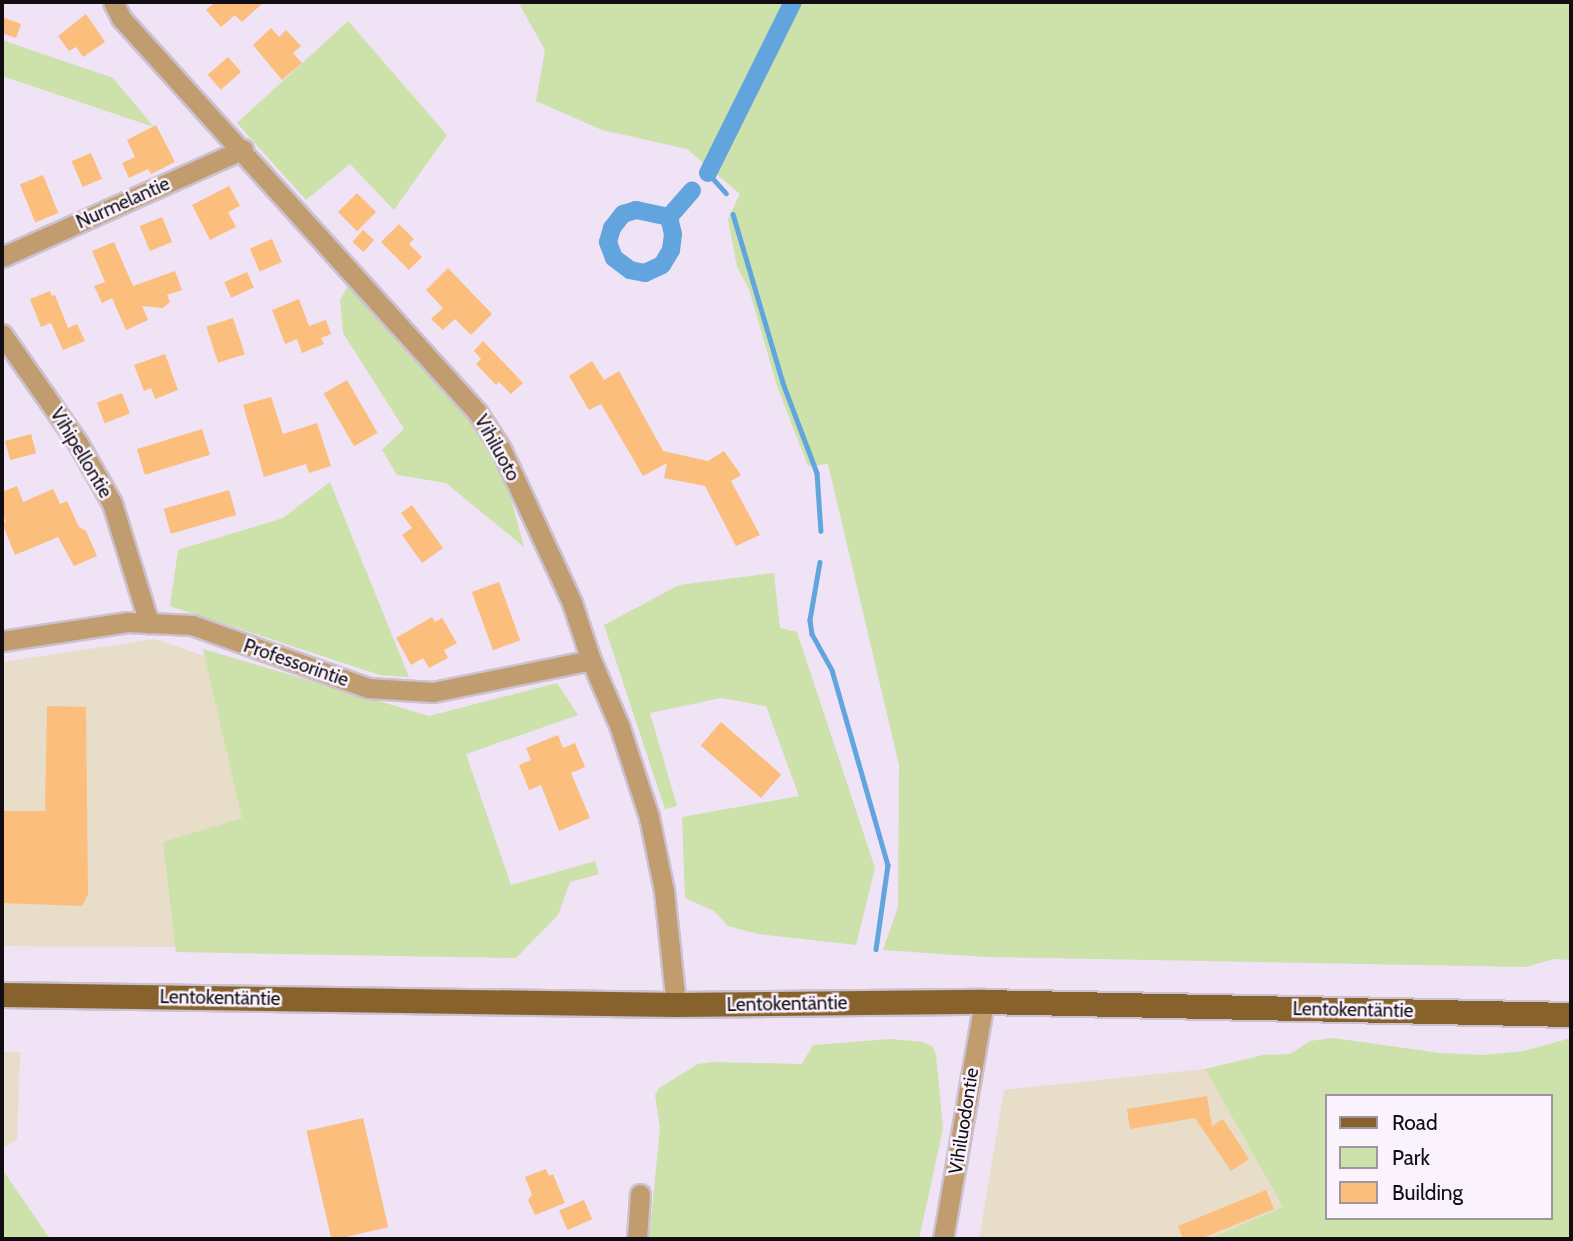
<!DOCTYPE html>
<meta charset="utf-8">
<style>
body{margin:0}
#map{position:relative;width:1573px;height:1241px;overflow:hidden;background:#efe3f5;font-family:Cabin,sans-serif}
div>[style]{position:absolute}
.commercial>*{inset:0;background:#e7ddc8}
.industrial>*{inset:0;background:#e8ddc8}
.green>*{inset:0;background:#cde1aa}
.stream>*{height:4.5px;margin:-2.25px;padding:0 2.25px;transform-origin:2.25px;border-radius:2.25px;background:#62a5de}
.canal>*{height:18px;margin:-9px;padding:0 9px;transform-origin:9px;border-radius:9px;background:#62a5de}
.building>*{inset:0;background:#fbbe7d;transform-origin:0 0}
.roads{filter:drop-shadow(2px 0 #cbc1d1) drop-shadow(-2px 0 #cbc1d1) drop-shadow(0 2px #cbc1d1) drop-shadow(0 -2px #cbc1d1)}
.minor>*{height:19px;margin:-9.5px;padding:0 9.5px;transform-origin:9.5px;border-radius:9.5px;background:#c19c6e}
.major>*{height:24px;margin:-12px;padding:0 12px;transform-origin:12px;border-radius:12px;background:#88622c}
span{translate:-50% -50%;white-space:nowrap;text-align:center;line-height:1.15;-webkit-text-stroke:5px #faf2fd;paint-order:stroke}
.street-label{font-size:19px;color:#110d12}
.frame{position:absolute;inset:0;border:4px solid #110d12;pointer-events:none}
.legend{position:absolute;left:1325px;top:1094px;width:228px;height:126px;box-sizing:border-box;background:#faf2fd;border:2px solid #9d969f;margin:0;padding:9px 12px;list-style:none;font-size:21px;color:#110d12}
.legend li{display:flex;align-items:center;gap:14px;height:35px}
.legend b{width:35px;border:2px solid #9d969f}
</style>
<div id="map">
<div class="commercial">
<div style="clip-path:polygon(1205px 1069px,1283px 1207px,1209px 1239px,979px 1239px,1004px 1090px)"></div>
</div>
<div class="industrial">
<div style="clip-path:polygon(155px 639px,244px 670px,294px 809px,192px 947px,2px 946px,2px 662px)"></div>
<div style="clip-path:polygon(2px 1052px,20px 1052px,17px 1139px,2px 1149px)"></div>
</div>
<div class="green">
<div style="clip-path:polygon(518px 2px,1571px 2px,1571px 960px,1554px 959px,1526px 967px,986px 957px,883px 950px,898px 907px,899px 765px,828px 464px,808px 466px,777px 386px,749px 289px,737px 267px,728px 219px,740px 194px,687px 149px,602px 130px,536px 101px,545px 50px)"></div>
<div style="clip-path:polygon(348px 21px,447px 135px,394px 210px,350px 164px,306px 200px,237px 123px)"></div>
<div style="clip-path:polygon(2px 40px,113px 78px,154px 127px,2px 76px)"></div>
<div style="clip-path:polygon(350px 282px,470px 417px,505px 477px,524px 547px,446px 483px,397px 475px,382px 450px,404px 429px,343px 333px,340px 300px)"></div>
<div style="clip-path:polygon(330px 482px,409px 677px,380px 675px,170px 606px,178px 550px,283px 518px)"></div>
<div style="clip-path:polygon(774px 573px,780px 628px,797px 632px,875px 868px,856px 945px,758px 934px,728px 926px,714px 911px,685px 898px,682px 817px,799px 796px,766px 706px,721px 698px,650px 713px,677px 806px,665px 809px,604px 625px,679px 585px)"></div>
<div style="clip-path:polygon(203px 649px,429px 716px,557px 683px,578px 715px,466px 754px,511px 885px,595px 861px,599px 874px,570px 882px,558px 915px,516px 958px,176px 952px,163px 842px,242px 818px)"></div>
<div style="clip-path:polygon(evenodd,1333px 1038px,1440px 1053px,1485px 1055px,1524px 1051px,1571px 1038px,1571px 1239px,1209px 1239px,1283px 1207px,1205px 1069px,1263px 1055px,1290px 1054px,1310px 1041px,1333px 1038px,1326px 1096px,1550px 1096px,1550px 1218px,1326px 1218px,1326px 1096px)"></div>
<div style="clip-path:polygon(891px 1039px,923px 1042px,933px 1047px,936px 1055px,943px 1129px,919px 1239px,649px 1239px,660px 1128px,655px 1095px,659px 1088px,698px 1064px,713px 1062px,802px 1064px,813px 1045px)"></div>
<div style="clip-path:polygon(2px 1169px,50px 1239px,2px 1239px)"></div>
</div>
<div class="stream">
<div style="left:708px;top:173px;width:27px;rotate:48deg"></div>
<div style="left:733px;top:214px;width:176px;rotate:73.5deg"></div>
<div style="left:783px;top:383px;width:96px;rotate:69.3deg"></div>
<div style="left:817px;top:473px;width:58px;rotate:86.1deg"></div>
<div style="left:820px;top:562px;width:59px;rotate:99.8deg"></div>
<div style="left:810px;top:620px;width:14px;rotate:82deg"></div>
<div style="left:812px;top:634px;width:41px;rotate:60.9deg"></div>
<div style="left:832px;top:670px;width:203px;rotate:74deg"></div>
<div style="left:888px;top:865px;width:85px;rotate:98.1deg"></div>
</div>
<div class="canal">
<div style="left:708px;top:173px;width:191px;rotate:-63.6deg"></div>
<div style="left:669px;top:217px;width:17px;rotate:77deg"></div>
<div style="left:673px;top:234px;width:16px;rotate:97deg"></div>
<div style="left:671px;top:250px;width:17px;rotate:121deg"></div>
<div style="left:662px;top:265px;width:19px;rotate:155deg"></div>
<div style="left:645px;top:273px;width:15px;rotate:-169deg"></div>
<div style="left:630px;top:270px;width:20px;rotate:-143deg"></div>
<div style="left:614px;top:258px;width:17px;rotate:-111deg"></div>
<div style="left:608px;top:242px;width:15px;rotate:-74deg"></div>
<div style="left:612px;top:228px;width:18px;rotate:-52deg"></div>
<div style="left:623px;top:214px;width:14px;rotate:-17deg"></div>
<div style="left:636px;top:210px;width:34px;rotate:12deg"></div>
<div style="left:669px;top:217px;width:35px;rotate:-49deg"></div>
</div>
<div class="building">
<div style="clip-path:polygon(215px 2px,264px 2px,242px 22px,235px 15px,221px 27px,206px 10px)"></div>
<div style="clip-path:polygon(86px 14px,105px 42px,83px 57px,76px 47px,69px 51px,58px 36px)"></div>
<div style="clip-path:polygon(2px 17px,21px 24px,16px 38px,2px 33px)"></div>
<div style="clip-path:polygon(271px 28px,279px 37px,286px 30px,301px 46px,293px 53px,302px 63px,282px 80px,253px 45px)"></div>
<div style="left:228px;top:57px;width:20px;height:27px;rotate:49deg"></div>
<div style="clip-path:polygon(156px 125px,175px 162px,151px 174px,148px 169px,129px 178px,122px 163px,135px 157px,127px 140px)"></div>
<div style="left:91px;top:153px;width:28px;height:21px;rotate:67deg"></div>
<div style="left:43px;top:175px;width:41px;height:25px;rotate:68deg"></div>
<div style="clip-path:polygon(229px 186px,240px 206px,228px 212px,236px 227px,210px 240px,192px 205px)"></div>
<div style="left:357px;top:193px;width:27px;height:27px;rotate:45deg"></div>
<div style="left:162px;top:217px;width:27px;height:24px;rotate:68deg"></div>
<div style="clip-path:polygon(399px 224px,414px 239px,409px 244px,422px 257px,409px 270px,381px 242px)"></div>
<div style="left:363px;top:230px;width:15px;height:16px;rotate:42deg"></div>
<div style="left:272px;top:239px;width:25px;height:24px;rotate:67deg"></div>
<div style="clip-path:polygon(114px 242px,133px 286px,175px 271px,182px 290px,167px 295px,170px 302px,163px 308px,142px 306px,148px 320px,126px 330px,112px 298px,102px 303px,94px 286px,105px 282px,92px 251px)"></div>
<div style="clip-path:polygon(448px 268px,492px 314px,471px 335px,455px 319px,443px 330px,431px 319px,443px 308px,426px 290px)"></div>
<div style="left:247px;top:272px;width:17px;height:25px;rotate:66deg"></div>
<div style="clip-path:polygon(50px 291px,52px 296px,55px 295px,68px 328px,77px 324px,85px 341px,63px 350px,51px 323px,41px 327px,30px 299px)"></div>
<div style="clip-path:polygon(299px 299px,309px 326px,326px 320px,331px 334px,321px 338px,324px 344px,302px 353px,297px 339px,285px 344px,272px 310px)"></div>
<div style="left:233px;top:318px;width:38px;height:28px;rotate:72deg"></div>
<div style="clip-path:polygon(483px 341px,523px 383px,511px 394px,499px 382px,496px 385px,476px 364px,481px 359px,474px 351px)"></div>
<div style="clip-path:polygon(165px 354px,178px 390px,155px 399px,151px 388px,144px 391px,134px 365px)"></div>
<div style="clip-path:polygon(592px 361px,604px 380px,619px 371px,663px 451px,708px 461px,724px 451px,741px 475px,731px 481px,760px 535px,736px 546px,705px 486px,664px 478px,667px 463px,643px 476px,601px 404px,589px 410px,569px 376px)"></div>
<div style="left:347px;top:380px;width:61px;height:27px;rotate:60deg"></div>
<div style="left:122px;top:393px;width:22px;height:27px;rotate:69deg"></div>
<div style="clip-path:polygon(271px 397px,283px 434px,317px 423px,331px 466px,309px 473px,306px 464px,264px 477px,243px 405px)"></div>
<div style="left:202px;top:429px;width:27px;height:68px;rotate:73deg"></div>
<div style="left:31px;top:434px;width:20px;height:27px;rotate:75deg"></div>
<div style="clip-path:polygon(17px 486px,23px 502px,53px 489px,60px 504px,67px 501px,79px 527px,86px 531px,97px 556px,74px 566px,58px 537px,15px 555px,2px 523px,6px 522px,2px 513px,2px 492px)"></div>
<div style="left:229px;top:490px;width:26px;height:68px;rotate:74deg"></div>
<div style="clip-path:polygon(412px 505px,443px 548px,422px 563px,402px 535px,412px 528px,401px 513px)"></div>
<div style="left:499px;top:582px;width:62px;height:29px;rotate:70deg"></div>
<div style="clip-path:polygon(432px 617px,435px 622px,442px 618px,457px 643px,444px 650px,448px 658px,429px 668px,423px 658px,411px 665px,396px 638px)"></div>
<div style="clip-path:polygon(47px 706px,86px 707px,88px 894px,82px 906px,2px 903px,2px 811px,45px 811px)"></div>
<div style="left:721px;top:722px;width:80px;height:31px;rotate:41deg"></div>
<div style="clip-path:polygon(558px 735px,563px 748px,575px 743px,585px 767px,571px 773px,590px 818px,559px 831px,541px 785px,529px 790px,519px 765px,531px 760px,526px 748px)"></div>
<div style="clip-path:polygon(1207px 1096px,1212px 1126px,1223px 1119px,1249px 1159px,1231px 1171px,1195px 1118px,1130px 1129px,1127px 1109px)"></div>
<div style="left:363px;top:1118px;width:112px;height:58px;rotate:77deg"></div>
<div style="clip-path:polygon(546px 1169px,549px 1176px,553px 1174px,565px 1203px,535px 1215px,528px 1200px,532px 1195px,525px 1177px)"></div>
<div style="clip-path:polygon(1266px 1190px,1274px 1209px,1200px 1239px,1183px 1239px,1178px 1226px)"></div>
<div style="left:584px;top:1200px;width:21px;height:27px;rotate:67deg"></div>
</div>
<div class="roads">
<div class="minor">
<div style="left:113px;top:2px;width:18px;rotate:63deg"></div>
<div style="left:121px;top:18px;width:531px;rotate:47.9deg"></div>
<div style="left:477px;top:412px;width:44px;rotate:57deg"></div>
<div style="left:501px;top:449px;width:170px;rotate:65.2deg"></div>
<div style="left:572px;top:603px;width:60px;rotate:71.6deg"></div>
<div style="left:591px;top:660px;width:71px;rotate:66.7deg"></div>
<div style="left:619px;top:725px;width:97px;rotate:71.9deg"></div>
<div style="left:649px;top:817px;width:76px;rotate:78.5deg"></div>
<div style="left:664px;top:891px;width:115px;rotate:84deg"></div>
<div style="left:2px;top:257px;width:264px;rotate:-24.1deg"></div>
<div style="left:2px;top:334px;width:133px;rotate:55.1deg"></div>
<div style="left:78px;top:443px;width:69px;rotate:60.5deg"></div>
<div style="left:112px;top:503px;width:126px;rotate:72.9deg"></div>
<div style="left:2px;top:641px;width:127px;rotate:-8.6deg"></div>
<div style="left:128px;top:622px;width:64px;rotate:2.7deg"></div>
<div style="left:192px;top:625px;width:187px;rotate:19.7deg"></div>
<div style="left:368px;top:688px;width:65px;rotate:3.5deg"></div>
<div style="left:433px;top:692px;width:161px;rotate:-11.4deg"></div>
<div style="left:637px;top:1239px;width:45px;rotate:-86.2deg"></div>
<div style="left:943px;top:1239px;width:241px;rotate:-80.2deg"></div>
</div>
<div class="major">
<div style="left:2px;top:995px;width:674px;rotate:0.85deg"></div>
<div style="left:676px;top:1005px;width:308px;rotate:-0.6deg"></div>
<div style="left:984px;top:1002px;width:587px;rotate:1.27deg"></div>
</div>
</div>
<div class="street-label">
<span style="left:123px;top:203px;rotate:-24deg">Nurmelantie</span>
<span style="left:497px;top:448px;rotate:61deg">Vihiluoto</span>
<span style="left:81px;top:453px;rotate:59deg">Vihipellontie</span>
<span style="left:296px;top:663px;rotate:19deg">Professorintie</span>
<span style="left:220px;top:998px;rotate:1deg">Lentokentäntie</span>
<span style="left:787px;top:1004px;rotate:-1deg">Lentokentäntie</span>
<span style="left:1353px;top:1010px;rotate:1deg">Lentokentäntie</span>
<span style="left:964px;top:1121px;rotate:-81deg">Vihiluodontie</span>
</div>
<div class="frame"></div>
<ul class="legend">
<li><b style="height:9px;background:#88622c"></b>Road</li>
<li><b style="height:19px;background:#cde1aa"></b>Park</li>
<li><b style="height:19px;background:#fbbe7d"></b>Building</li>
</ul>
</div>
